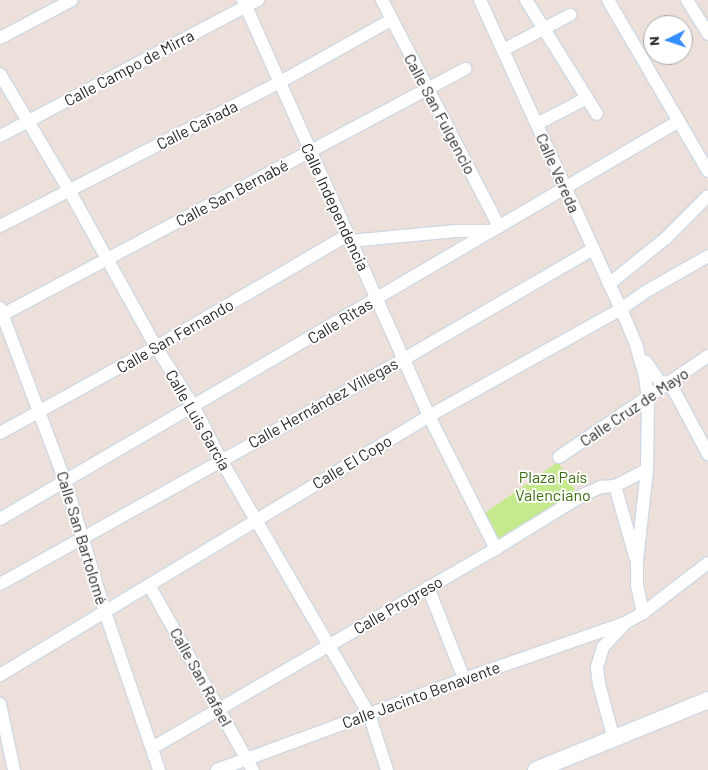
<!DOCTYPE html>
<meta charset="utf-8">
<style>
body{margin:0}
#map{position:relative;width:708px;height:770px;overflow:hidden;background:#eddfd9;font-family:Barlow,sans-serif}
div>[style]{position:absolute}
.green>*{inset:0;background:#c5ea8e}
.roads{filter:drop-shadow(1px 0 #ced8e4) drop-shadow(-1px 0 #ced8e4) drop-shadow(0 1px #ced8e4) drop-shadow(0 -1px #ced8e4)}
.minor>*{height:12px;margin:-6px;padding:0 6px;transform-origin:6px;border-radius:6px;background:#fff}
.tertiary>*{height:16px;margin:-8px;padding:0 8px;transform-origin:8px;border-radius:8px;background:#fff}
span{translate:-50% -50%;white-space:nowrap;text-align:center;line-height:1.15;-webkit-text-stroke:4px #fff;paint-order:stroke}
.street-label{font-size:16px;color:#292929}
.park-label{font-size:16px;color:#3c6d11}
.north{position:absolute;left:643px;top:15px;width:50px;height:50px;box-sizing:border-box;background:#fff;border:1px solid #a9a9a9;border-radius:50%;rotate:266deg;font-size:14px;font-weight:700;line-height:20px;text-align:center;color:#292929}
.north::after{content:'';display:block;margin:auto;width:18px;height:22px;background:#348eff;clip-path:polygon(50% 0,100% 100%,50% 72%,0 100%)}
</style>
<div id="map">
<div class="green">
<div style="clip-path:polygon(558px 462px,576px 492px,497px 541px,485px 513px)"></div>
</div>
<div class="roads">
<div class="minor">
<div style="left:243px;top:0;width:456px;rotate:65.9deg"></div>
<div style="left:429px;top:416px;width:149px;rotate:63.3deg"></div>
<div style="left:382px;top:0;width:255px;rotate:62.7deg"></div>
<div style="left:480px;top:0;width:340px;rotate:65.5deg"></div>
<div style="left:621px;top:309px;width:39px;rotate:67deg"></div>
<div style="left:636px;top:345px;width:33px;rotate:74deg"></div>
<div style="left:645px;top:377px;width:21px;rotate:82deg"></div>
<div style="left:648px;top:398px;width:72px;rotate:90.8deg"></div>
<div style="left:647px;top:470px;width:92px;rotate:96.3deg"></div>
<div style="left:637px;top:561px;width:24px;rotate:90deg"></div>
<div style="left:637px;top:585px;width:29px;rotate:78deg"></div>
<div style="left:526px;top:0;width:134px;rotate:58.1deg"></div>
<div style="left:608px;top:0;width:198px;rotate:59.7deg"></div>
<div style="left:687px;top:0;width:40px;rotate:58deg"></div>
<div style="left:0;top:38px;width:81px;rotate:-27.8deg"></div>
<div style="left:503px;top:50px;width:76px;rotate:-27.6deg"></div>
<div style="left:0;top:74px;width:135px;rotate:59.3deg"></div>
<div style="left:69px;top:190px;width:179px;rotate:61deg"></div>
<div style="left:156px;top:347px;width:71px;rotate:57.7deg"></div>
<div style="left:194px;top:407px;width:59px;rotate:63deg"></div>
<div style="left:221px;top:460px;width:294px;rotate:59.8deg"></div>
<div style="left:369px;top:714px;width:59px;rotate:72.2deg"></div>
<div style="left:537px;top:124px;width:56px;rotate:-27.5deg"></div>
<div style="left:0;top:136px;width:292px;rotate:-27.8deg"></div>
<div style="left:0;top:226px;width:315px;rotate:-27.2deg"></div>
<div style="left:280px;top:82px;width:127px;rotate:-29.2deg"></div>
<div style="left:350px;top:241px;width:106px;rotate:-5.4deg"></div>
<div style="left:456px;top:231px;width:33px"></div>
<div style="left:609px;top:284px;width:73px;rotate:-38.9deg"></div>
<div style="left:666px;top:238px;width:59px;rotate:-45deg"></div>
<div style="left:0;top:308px;width:185px;rotate:69.4deg"></div>
<div style="left:65px;top:481px;width:137px;rotate:73deg"></div>
<div style="left:105px;top:612px;width:167px;rotate:71.1deg"></div>
<div style="left:0;top:316px;width:527px;rotate:-27.98deg"></div>
<div style="left:646px;top:362px;width:24px;rotate:55deg"></div>
<div style="left:660px;top:382px;width:10px;rotate:6deg"></div>
<div style="left:670px;top:383px;width:81px;rotate:61.8deg"></div>
<div style="left:0;top:433px;width:178px;rotate:-28.9deg"></div>
<div style="left:156px;top:347px;width:222px;rotate:-30.3deg"></div>
<div style="left:559px;top:457px;width:180px;rotate:-34.1deg"></div>
<div style="left:615px;top:486px;width:73px;rotate:74.1deg"></div>
<div style="left:0;top:519px;width:787px;rotate:-30.38deg"></div>
<div style="left:0;top:584px;width:462px;rotate:-29.1deg"></div>
<div style="left:404px;top:359px;width:219px;rotate:-30.2deg"></div>
<div style="left:149px;top:585px;width:212px;rotate:60.7deg"></div>
<div style="left:428px;top:587px;width:99px;rotate:68.6deg"></div>
<div style="left:0;top:675px;width:501px;rotate:-31.12deg"></div>
<div style="left:429px;top:416px;width:220px;rotate:-29.1deg"></div>
<div style="left:621px;top:309px;width:29px;rotate:-35deg"></div>
<div style="left:645px;top:292px;width:73px;rotate:-29.7deg"></div>
<div style="left:0;top:704px;width:67px;rotate:78deg"></div>
<div style="left:614px;top:740px;width:58px;rotate:-105deg"></div>
<div style="left:599px;top:684px;width:17px;rotate:-97deg"></div>
<div style="left:597px;top:667px;width:21px;rotate:-73deg"></div>
<div style="left:603px;top:647px;width:33px;rotate:-47deg"></div>
<div style="left:625px;top:623px;width:21px;rotate:-29deg"></div>
<div style="left:643px;top:613px;width:82px;rotate:-37.6deg"></div>
<div style="left:152px;top:748px;width:393px;rotate:-30.1deg"></div>
<div style="left:492px;top:551px;width:107px;rotate:-31.6deg"></div>
<div style="left:583px;top:495px;width:20px;rotate:-24deg"></div>
<div style="left:601px;top:487px;width:14px;rotate:-4deg"></div>
<div style="left:615px;top:486px;width:36px;rotate:-27deg"></div>
<div style="left:217px;top:770px;width:263px;rotate:-20.2deg"></div>
<div style="left:464px;top:679px;width:170px;rotate:-19.2deg"></div>
</div>
<div class="tertiary">
<div style="left:536px;top:770px;width:186px;rotate:-22.1deg"></div>
</div>
</div>
<div class="street-label">
<span style="left:129px;top:68px;rotate:-28deg">Calle Campo de Mirra</span>
<span style="left:440px;top:114px;rotate:62deg">Calle San Fulgencio</span>
<span style="left:197px;top:125px;rotate:-27deg">Calle Cañada</span>
<span style="left:558px;top:173px;rotate:66deg">Calle Vereda</span>
<span style="left:232px;top:193px;rotate:-28deg">Calle San Bernabé</span>
<span style="left:335px;top:207px;rotate:65deg">Calle Independencia</span>
<span style="left:340px;top:321px;rotate:-31deg">Calle Ritas</span>
<span style="left:175px;top:336px;rotate:-30deg">Calle San Fernando</span>
<span style="left:323px;top:403px;rotate:-29deg">Calle Hernández Villegas</span>
<span style="left:634px;top:407px;rotate:-34deg">Calle Cruz de Mayo</span>
<span style="left:198px;top:420px;rotate:60deg">Calle Luis García</span>
<span style="left:352px;top:462px;rotate:-31deg">Calle El Copo</span>
<span style="left:82px;top:538px;rotate:73deg">Calle San Bartolomé</span>
<span style="left:398px;top:605px;rotate:-30deg">Calle Progreso</span>
<span style="left:201px;top:677px;rotate:61deg">Calle San Rafael</span>
<span style="left:421px;top:695px;rotate:-20deg">Calle Jacinto Benavente</span>
</div>
<div class="park-label">
<span style="left:553px;top:486px">Plaza País<br>Valenciano</span>
</div>
<div class="north">N</div>
</div>
